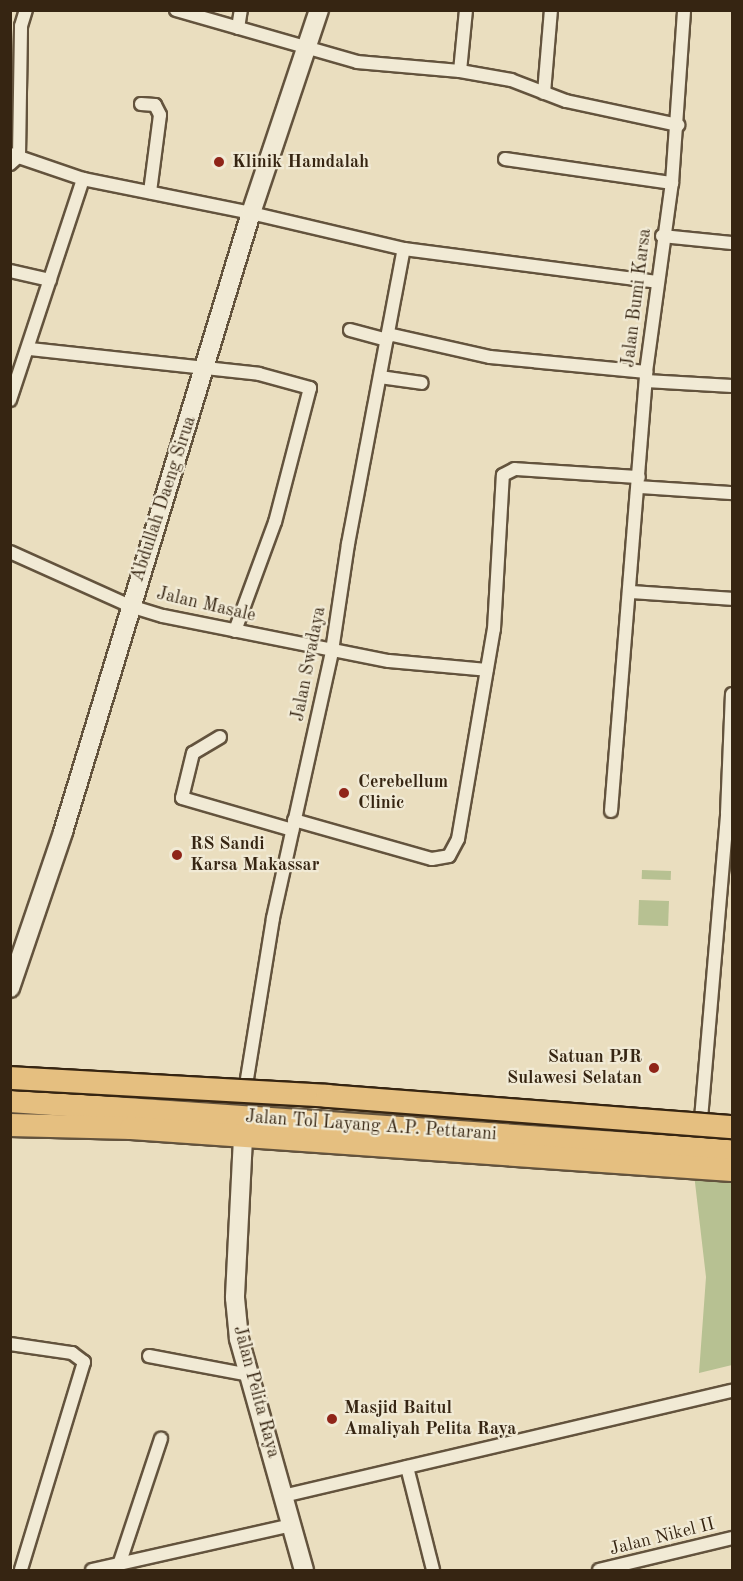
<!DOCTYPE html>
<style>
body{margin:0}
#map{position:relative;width:743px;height:1581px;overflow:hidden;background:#eadebf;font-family:"Old Standard TT",serif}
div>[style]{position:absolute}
.green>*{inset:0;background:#b7c192;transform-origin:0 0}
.roads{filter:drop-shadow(2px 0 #63533d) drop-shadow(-2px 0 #63533d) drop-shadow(0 2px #63533d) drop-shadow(0 -2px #63533d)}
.street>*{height:12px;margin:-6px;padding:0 6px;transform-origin:6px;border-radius:6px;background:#f1ead5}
.secondary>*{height:18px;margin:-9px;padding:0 9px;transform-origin:9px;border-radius:9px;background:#f1ead5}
.highway>*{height:22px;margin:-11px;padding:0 11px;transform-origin:11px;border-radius:11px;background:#e5bf80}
.bridges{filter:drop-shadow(2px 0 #362512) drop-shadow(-2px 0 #362512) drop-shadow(0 2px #362512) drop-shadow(0 -2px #362512)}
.highway-bridge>*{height:22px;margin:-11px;padding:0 11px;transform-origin:11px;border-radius:11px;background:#e5bf80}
.dots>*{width:16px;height:16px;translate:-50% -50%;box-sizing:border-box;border:3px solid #f1ead5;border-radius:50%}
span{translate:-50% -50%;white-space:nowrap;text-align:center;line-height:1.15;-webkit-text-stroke:4.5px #f1ead5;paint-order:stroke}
.poi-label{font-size:18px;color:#362512;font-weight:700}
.left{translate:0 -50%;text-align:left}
.right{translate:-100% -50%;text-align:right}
.street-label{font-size:18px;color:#362512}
.frame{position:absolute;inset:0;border:12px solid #362512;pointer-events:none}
</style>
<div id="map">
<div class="green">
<div style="left:642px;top:870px;width:29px;height:9px;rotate:2deg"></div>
<div style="left:639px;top:900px;width:30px;height:25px;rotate:2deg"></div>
<div style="clip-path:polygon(694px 1174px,732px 1177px,732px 1365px,699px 1373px,706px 1277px)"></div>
</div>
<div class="roads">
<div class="street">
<div style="left:176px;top:10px;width:188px;rotate:16deg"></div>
<div style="left:357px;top:62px;width:103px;rotate:5deg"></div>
<div style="left:460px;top:71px;width:52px;rotate:10deg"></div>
<div style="left:511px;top:80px;width:59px;rotate:20.9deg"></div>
<div style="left:566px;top:101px;width:115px;rotate:12.1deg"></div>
<div style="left:238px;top:28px;width:18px;rotate:-81deg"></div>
<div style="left:460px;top:71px;width:61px;rotate:-84.4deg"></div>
<div style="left:544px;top:93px;width:83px;rotate:-85.2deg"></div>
<div style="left:141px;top:104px;width:14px;rotate:4deg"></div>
<div style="left:155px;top:105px;width:11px;rotate:63deg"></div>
<div style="left:160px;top:115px;width:78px;rotate:97.4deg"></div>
<div style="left:10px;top:154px;width:77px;rotate:18.9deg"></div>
<div style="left:83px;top:179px;width:171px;rotate:11.4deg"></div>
<div style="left:251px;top:213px;width:157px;rotate:13.2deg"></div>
<div style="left:404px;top:249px;width:255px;rotate:7.4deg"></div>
<div style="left:505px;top:159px;width:169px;rotate:8.2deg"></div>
<div style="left:10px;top:164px;width:12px;rotate:-42deg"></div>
<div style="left:19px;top:156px;width:130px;rotate:-89.1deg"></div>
<div style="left:21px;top:26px;width:17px;rotate:-73deg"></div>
<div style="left:662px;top:236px;width:70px;rotate:5.7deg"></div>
<div style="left:10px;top:271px;width:41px;rotate:12.7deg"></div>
<div style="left:350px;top:330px;width:38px;rotate:15deg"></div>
<div style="left:388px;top:334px;width:105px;rotate:12.7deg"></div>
<div style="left:490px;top:357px;width:157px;rotate:5.5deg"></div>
<div style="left:30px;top:349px;width:230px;rotate:6.2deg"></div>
<div style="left:259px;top:374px;width:53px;rotate:15.4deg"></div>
<div style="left:310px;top:388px;width:138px;rotate:104.6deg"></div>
<div style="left:275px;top:522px;width:116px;rotate:110.2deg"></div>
<div style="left:380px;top:377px;width:42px;rotate:8.1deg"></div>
<div style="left:646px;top:381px;width:86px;rotate:3.3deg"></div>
<div style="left:10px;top:400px;width:233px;rotate:-71.7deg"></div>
<div style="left:639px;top:487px;width:93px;rotate:3.7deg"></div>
<div style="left:10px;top:552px;width:132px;rotate:24.2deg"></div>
<div style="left:130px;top:606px;width:34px;rotate:17deg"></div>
<div style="left:163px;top:616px;width:230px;rotate:11.3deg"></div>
<div style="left:389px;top:661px;width:98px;rotate:5.2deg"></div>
<div style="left:630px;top:592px;width:102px;rotate:3.9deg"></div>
<div style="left:220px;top:737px;width:31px;rotate:149deg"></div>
<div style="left:193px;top:753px;width:46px;rotate:103.7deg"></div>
<div style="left:182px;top:798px;width:115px;rotate:16.2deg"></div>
<div style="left:611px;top:811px;width:440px;rotate:-85.4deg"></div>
<div style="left:646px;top:372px;width:191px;rotate:-82.2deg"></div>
<div style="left:672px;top:183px;width:173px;rotate:-86deg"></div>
<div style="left:294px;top:820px;width:143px;rotate:15.8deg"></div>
<div style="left:432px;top:859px;width:17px;rotate:-10deg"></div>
<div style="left:449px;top:856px;width:19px;rotate:-62deg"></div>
<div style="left:458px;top:839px;width:213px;rotate:-80.3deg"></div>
<div style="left:494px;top:629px;width:154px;rotate:-86.7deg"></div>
<div style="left:503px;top:475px;width:13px;rotate:-27deg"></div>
<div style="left:515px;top:469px;width:124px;rotate:3.7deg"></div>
<div style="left:246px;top:1085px;width:169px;rotate:-80.8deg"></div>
<div style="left:273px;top:918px;width:273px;rotate:-77.5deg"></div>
<div style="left:332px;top:651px;width:108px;rotate:-81.5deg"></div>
<div style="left:348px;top:544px;width:300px;rotate:-79.3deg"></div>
<div style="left:701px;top:1119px;width:307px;rotate:-85.1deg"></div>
<div style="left:727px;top:813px;width:119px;rotate:-87.6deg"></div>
<div style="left:10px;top:1344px;width:63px;rotate:8.3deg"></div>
<div style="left:72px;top:1353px;width:15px;rotate:37deg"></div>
<div style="left:84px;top:1362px;width:217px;rotate:106.9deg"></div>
<div style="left:149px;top:1356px;width:103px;rotate:10.7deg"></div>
<div style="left:407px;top:1467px;width:106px;rotate:75.8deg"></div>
<div style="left:283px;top:1496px;width:461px;rotate:-13.2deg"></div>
<div style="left:120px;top:1562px;width:130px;rotate:-71.6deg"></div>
<div style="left:92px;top:1570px;width:204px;rotate:-12.7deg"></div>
<div style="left:599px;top:1570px;width:137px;rotate:-13.5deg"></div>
</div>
<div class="secondary">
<div style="left:10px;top:988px;width:165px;rotate:-71.2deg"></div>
<div style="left:63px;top:832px;width:647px;rotate:-73.11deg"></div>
<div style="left:251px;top:213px;width:214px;rotate:-71.5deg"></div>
<div style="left:243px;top:1138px;width:160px;rotate:92.9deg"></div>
<div style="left:235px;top:1298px;width:41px;rotate:84.4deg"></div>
<div style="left:239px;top:1339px;width:240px;rotate:74.3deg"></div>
</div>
<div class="highway">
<div style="left:10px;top:1101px;width:724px;rotate:3.96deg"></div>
<div style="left:10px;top:1125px;width:121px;rotate:1.4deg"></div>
<div style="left:131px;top:1128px;width:602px;rotate:4deg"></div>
</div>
</div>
<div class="bridges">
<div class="highway-bridge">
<div style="left:10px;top:1078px;width:318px;rotate:3.2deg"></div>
<div style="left:327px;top:1096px;width:406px;rotate:4.4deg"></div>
</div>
</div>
<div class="dots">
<div style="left:219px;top:162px;background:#8f2418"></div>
<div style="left:344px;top:793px;background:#8f2418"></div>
<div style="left:177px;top:855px;background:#8f2418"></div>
<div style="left:654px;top:1068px;background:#8f2418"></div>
<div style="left:332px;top:1419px;background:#8f2418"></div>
</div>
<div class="poi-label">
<span class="left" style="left:232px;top:162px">Klinik Hamdalah</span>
<span class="left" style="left:358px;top:793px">Cerebellum<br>Clinic</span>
<span class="left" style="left:190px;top:855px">RS Sandi<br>Karsa Makassar</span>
<span class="right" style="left:642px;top:1068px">Satuan PJR<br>Sulawesi Selatan</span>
<span class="left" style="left:344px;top:1419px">Masjid Baitul<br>Amaliyah Pelita Raya</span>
</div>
<div class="street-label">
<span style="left:637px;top:298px;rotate:-83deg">Jalan Bumi Karsa</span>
<span style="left:164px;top:499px;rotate:-72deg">Abdullah Daeng Sirua</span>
<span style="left:206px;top:605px;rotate:13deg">Jalan Masale</span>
<span style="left:309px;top:664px;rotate:-79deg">Jalan Swadaya</span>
<span style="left:371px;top:1126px;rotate:4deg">Jalan Tol Layang A.P. Pettarani</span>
<span style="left:256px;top:1392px;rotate:75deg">Jalan Pelita Raya</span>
<span style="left:662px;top:1537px;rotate:-14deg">Jalan Nikel II</span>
</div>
<div class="frame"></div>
</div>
